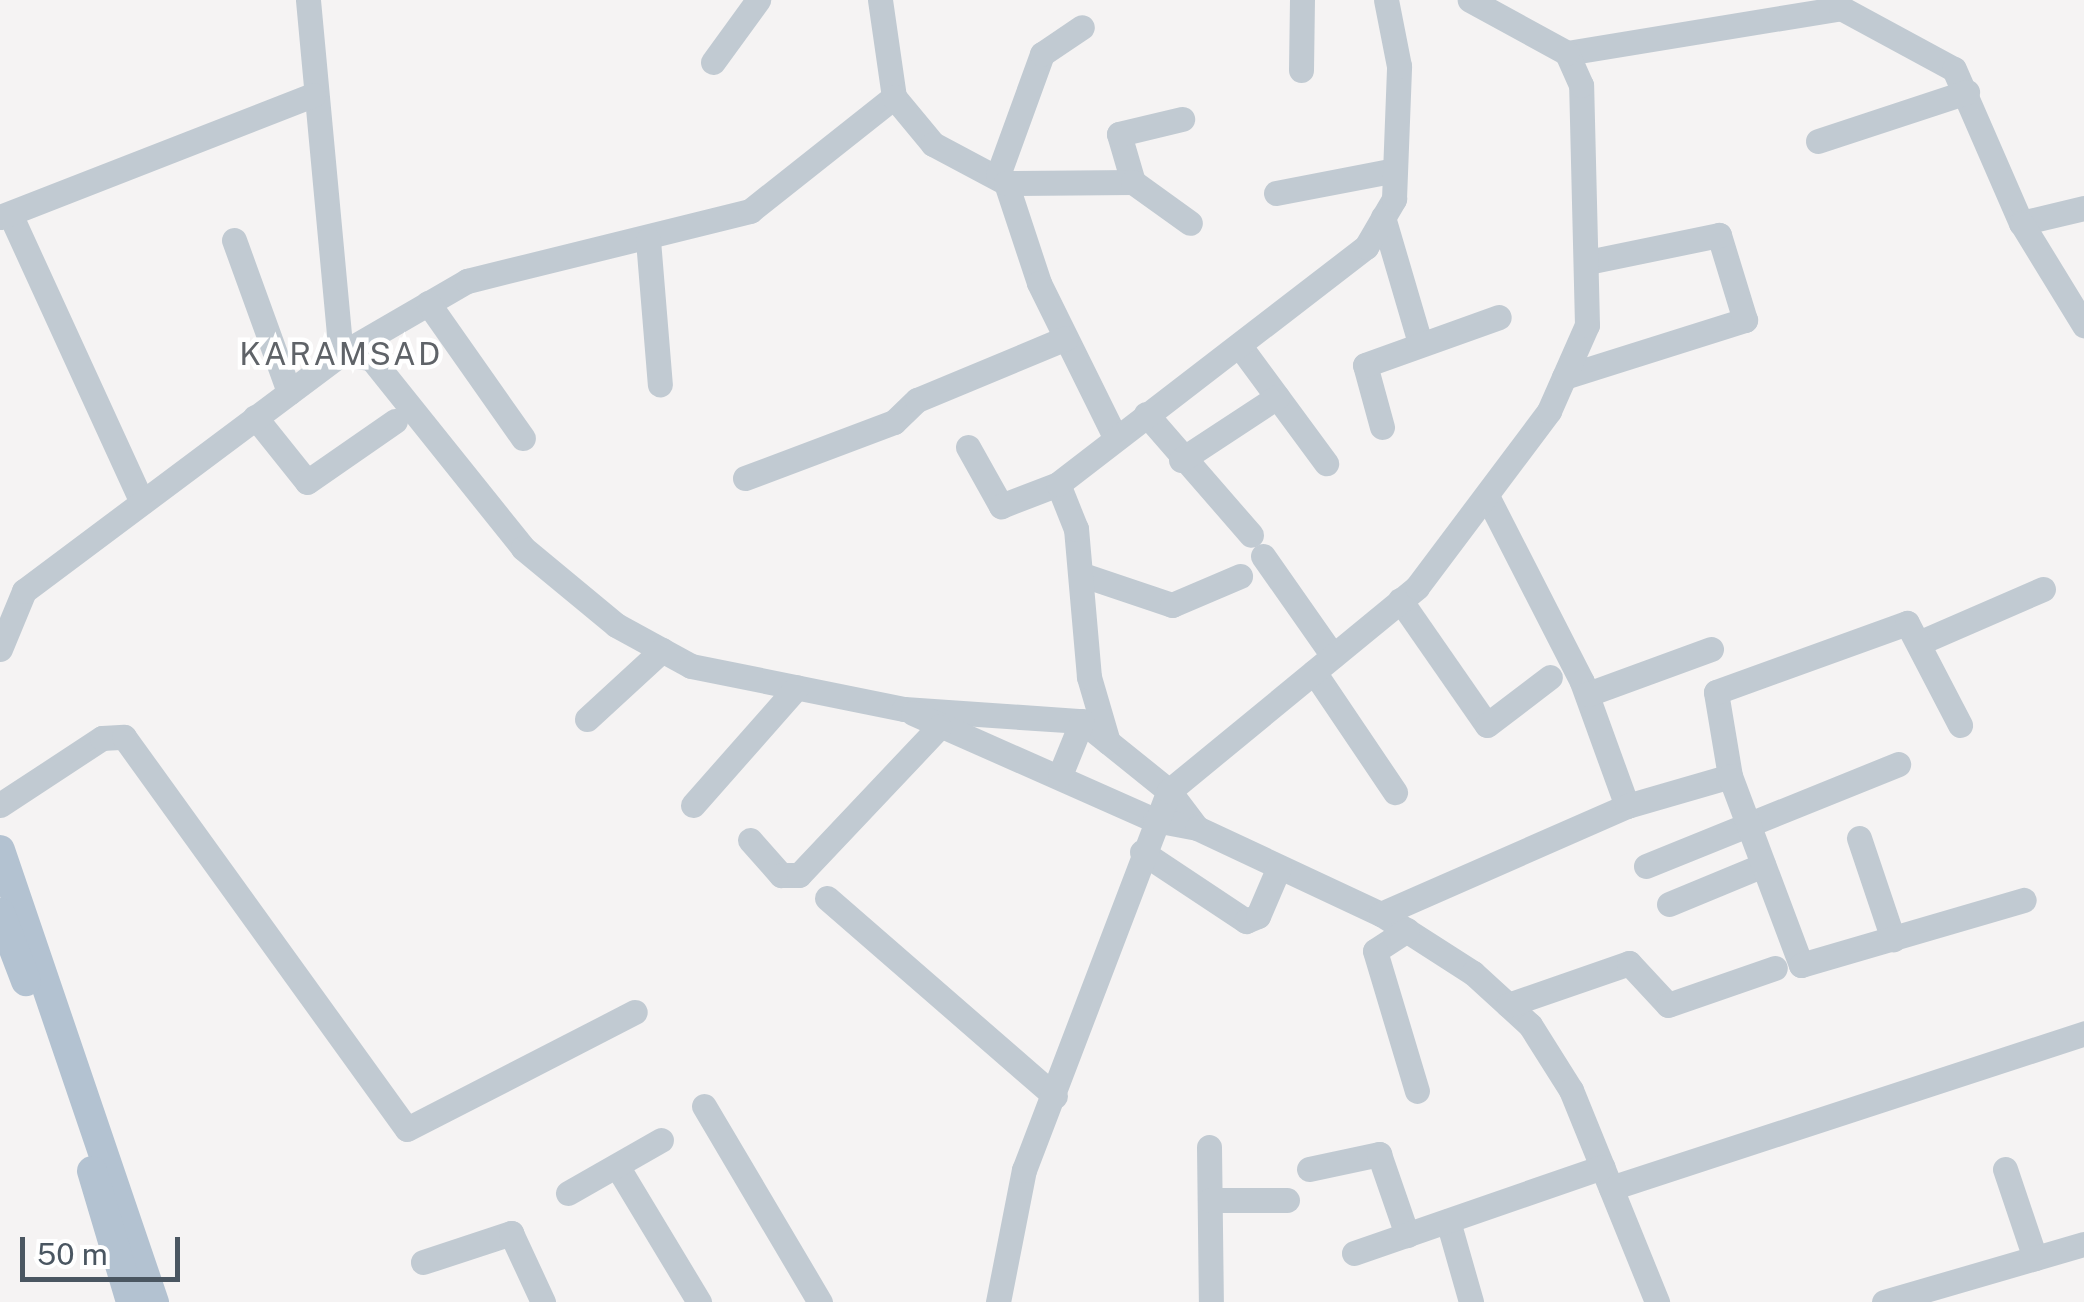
<!DOCTYPE html>
<style>
body{margin:0}
#map{position:relative;width:2084px;height:1302px;overflow:hidden;background:#f5f3f3;font-family:"Public Sans",sans-serif}
div>[style]{position:absolute}
.minor>*{height:25px;margin:-12.5px;padding:0 12.5px;transform-origin:12.5px;border-radius:12.5px;background:#c1cad2}
.major>*{height:30px;margin:-15px;padding:0 15px;transform-origin:15px;border-radius:15px;background:#b3c2d1}
span{translate:-50% -50%;white-space:nowrap;text-align:center;line-height:1.15;-webkit-text-stroke:9px #fff;paint-order:stroke}
.quarter-label{font-size:32px;color:#5f6368;letter-spacing:2.5px}
.scale{position:absolute;left:20px;top:1237px;width:160px;height:45px;box-sizing:border-box;border:5px solid #4a5661;border-top:0;padding-left:12px;font-size:30px;line-height:35px;white-space:nowrap;color:#4a5661;-webkit-text-stroke:8px #fff;paint-order:stroke}
</style>
<div id="map">
<div class="minor">
<div style="left:308px;top:0;width:356px;rotate:84.7deg"></div>
<div style="left:341px;top:354px;width:146px;rotate:-30.1deg"></div>
<div style="left:467px;top:281px;width:292px;rotate:-13.9deg"></div>
<div style="left:750px;top:211px;width:184px;rotate:-38.4deg"></div>
<div style="left:894px;top:97px;width:98px;rotate:-98.2deg"></div>
<div style="left:1567px;top:53px;width:278px;rotate:-9.3deg"></div>
<div style="left:1841px;top:8px;width:128px;rotate:28.4deg"></div>
<div style="left:1954px;top:69px;width:168px;rotate:66.5deg"></div>
<div style="left:2021px;top:223px;width:65px;rotate:-13.4deg"></div>
<div style="left:713px;top:62px;width:77px;rotate:-54deg"></div>
<div style="left:1301px;top:70px;width:70px;rotate:-89.2deg"></div>
<div style="left:894px;top:97px;width:61px;rotate:50.3deg"></div>
<div style="left:933px;top:144px;width:83px;rotate:28.1deg"></div>
<div style="left:1006px;top:183px;width:105px;rotate:71.7deg"></div>
<div style="left:1039px;top:283px;width:172px;rotate:63.7deg"></div>
<div style="left:1818px;top:141px;width:157px;rotate:-18.2deg"></div>
<div style="left:998px;top:175px;width:129px;rotate:-70deg"></div>
<div style="left:1042px;top:54px;width:48px;rotate:-34deg"></div>
<div style="left:1133px;top:182px;width:50px;rotate:-106.3deg"></div>
<div style="left:1119px;top:134px;width:65px;rotate:-13.4deg"></div>
<div style="left:1006px;top:183px;width:127px;rotate:-0.5deg"></div>
<div style="left:1133px;top:182px;width:70px;rotate:35.7deg"></div>
<div style="left:1276px;top:193px;width:121px;rotate:-10.9deg"></div>
<div style="left:10px;top:214px;width:317px;rotate:65.4deg"></div>
<div style="left:0;top:217px;width:336px;rotate:-21.3deg"></div>
<div style="left:1383px;top:217px;width:131px;rotate:73.6deg"></div>
<div style="left:2022px;top:224px;width:119px;rotate:58.5deg"></div>
<div style="left:234px;top:240px;width:162px;rotate:70.1deg"></div>
<div style="left:648px;top:240px;width:145px;rotate:85.3deg"></div>
<div style="left:428px;top:303px;width:165px;rotate:54.9deg"></div>
<div style="left:1239px;top:345px;width:147px;rotate:53.6deg"></div>
<div style="left:1564px;top:377px;width:190px;rotate:-17.5deg"></div>
<div style="left:1745px;top:320px;width:89px;rotate:-107deg"></div>
<div style="left:1719px;top:235px;width:134px;rotate:168.4deg"></div>
<div style="left:1146px;top:414px;width:160px;rotate:49deg"></div>
<div style="left:255px;top:417px;width:83px;rotate:51.3deg"></div>
<div style="left:307px;top:482px;width:107px;rotate:-34.7deg"></div>
<div style="left:1382px;top:427px;width:64px;rotate:-105.3deg"></div>
<div style="left:1365px;top:365px;width:142px;rotate:-19.7deg"></div>
<div style="left:968px;top:447px;width:68px;rotate:60.8deg"></div>
<div style="left:1001px;top:506px;width:61px;rotate:-21.1deg"></div>
<div style="left:1181px;top:460px;width:115px;rotate:-33.3deg"></div>
<div style="left:745px;top:478px;width:159px;rotate:-20.6deg"></div>
<div style="left:894px;top:422px;width:32px;rotate:-44deg"></div>
<div style="left:917px;top:400px;width:161px;rotate:-22.6deg"></div>
<div style="left:1489px;top:500px;width:204px;rotate:62.9deg"></div>
<div style="left:1582px;top:682px;width:132px;rotate:70.1deg"></div>
<div style="left:1263px;top:556px;width:122px;rotate:55deg"></div>
<div style="left:1083px;top:575px;width:94px;rotate:18.6deg"></div>
<div style="left:1172px;top:605px;width:74px;rotate:-23.1deg"></div>
<div style="left:1400px;top:600px;width:152px;rotate:55.2deg"></div>
<div style="left:1487px;top:725px;width:79px;rotate:-37.3deg"></div>
<div style="left:1921px;top:642px;width:133px;rotate:-23.5deg"></div>
<div style="left:0;top:649px;width:63px;rotate:-67.5deg"></div>
<div style="left:24px;top:591px;width:396px;rotate:-36.8deg"></div>
<div style="left:341px;top:354px;width:30px;rotate:8deg"></div>
<div style="left:371px;top:358px;width:243px;rotate:51.3deg"></div>
<div style="left:523px;top:548px;width:121px;rotate:39.6deg"></div>
<div style="left:616px;top:625px;width:85px;rotate:28.7deg"></div>
<div style="left:691px;top:666px;width:217px;rotate:11.4deg"></div>
<div style="left:904px;top:709px;width:178px;rotate:3.9deg"></div>
<div style="left:1082px;top:721px;width:112px;rotate:38.8deg"></div>
<div style="left:1169px;top:791px;width:46px;rotate:52.9deg"></div>
<div style="left:1314px;top:672px;width:145px;rotate:56deg"></div>
<div style="left:1588px;top:694px;width:131px;rotate:-20.1deg"></div>
<div style="left:913px;top:713px;width:265px;rotate:23.9deg"></div>
<div style="left:1155px;top:820px;width:43px;rotate:10.8deg"></div>
<div style="left:1197px;top:828px;width:203px;rotate:25.1deg"></div>
<div style="left:1381px;top:914px;width:109px;rotate:32.7deg"></div>
<div style="left:1473px;top:973px;width:77px;rotate:42.4deg"></div>
<div style="left:1530px;top:1025px;width:77px;rotate:57.8deg"></div>
<div style="left:1571px;top:1090px;width:229px;rotate:67.9deg"></div>
<div style="left:587px;top:719px;width:102px;rotate:-42.6deg"></div>
<div style="left:1108px;top:742px;width:68px;rotate:-106.3deg"></div>
<div style="left:1089px;top:677px;width:149px;rotate:-95deg"></div>
<div style="left:1076px;top:529px;width:48px;rotate:-111.8deg"></div>
<div style="left:1058px;top:484px;width:389px;rotate:-37.6deg"></div>
<div style="left:1366px;top:247px;width:56px;rotate:-59.7deg"></div>
<div style="left:1394px;top:199px;width:133px;rotate:-87.8deg"></div>
<div style="left:1399px;top:66px;width:67px;rotate:-101.1deg"></div>
<div style="left:1060px;top:775px;width:58px;rotate:-67.8deg"></div>
<div style="left:1730px;top:776px;width:85px;rotate:-99.5deg"></div>
<div style="left:1716px;top:692px;width:203px;rotate:-19.9deg"></div>
<div style="left:1907px;top:623px;width:115px;rotate:62.5deg"></div>
<div style="left:0;top:805px;width:122px;rotate:-33.3deg"></div>
<div style="left:102px;top:738px;width:22px;rotate:-3deg"></div>
<div style="left:124px;top:737px;width:483px;rotate:54.2deg"></div>
<div style="left:407px;top:1129px;width:256px;rotate:-27.2deg"></div>
<div style="left:693px;top:805px;width:157px;rotate:-48.6deg"></div>
<div style="left:1859px;top:838px;width:107px;rotate:71.4deg"></div>
<div style="left:750px;top:840px;width:47px;rotate:48.5deg"></div>
<div style="left:781px;top:875px;width:18px"></div>
<div style="left:799px;top:875px;width:204px;rotate:-46.6deg"></div>
<div style="left:1142px;top:852px;width:125px;rotate:33.6deg"></div>
<div style="left:1246px;top:921px;width:13px;rotate:-23deg"></div>
<div style="left:1258px;top:916px;width:53px;rotate:-66.8deg"></div>
<div style="left:1646px;top:866px;width:272px;rotate:-22deg"></div>
<div style="left:827px;top:898px;width:302px;rotate:41deg"></div>
<div style="left:1669px;top:904px;width:102px;rotate:-22.5deg"></div>
<div style="left:1381px;top:914px;width:269px;rotate:-23.7deg"></div>
<div style="left:1627px;top:806px;width:107px;rotate:-16.2deg"></div>
<div style="left:1730px;top:776px;width:202px;rotate:69.4deg"></div>
<div style="left:1801px;top:965px;width:232px;rotate:-16.3deg"></div>
<div style="left:1407px;top:930px;width:38px;rotate:147deg"></div>
<div style="left:1375px;top:951px;width:146px;rotate:73.3deg"></div>
<div style="left:1508px;top:1005px;width:128px;rotate:-19.1deg"></div>
<div style="left:1629px;top:963px;width:57px;rotate:47.1deg"></div>
<div style="left:1668px;top:1005px;width:113px;rotate:-19.1deg"></div>
<div style="left:704px;top:1106px;width:228px;rotate:59.4deg"></div>
<div style="left:1209px;top:1147px;width:155px;rotate:89.3deg"></div>
<div style="left:617px;top:1166px;width:159px;rotate:58.9deg"></div>
<div style="left:1309px;top:1169px;width:72px;rotate:-12.1deg"></div>
<div style="left:1379px;top:1154px;width:86px;rotate:70.9deg"></div>
<div style="left:2005px;top:1169px;width:94px;rotate:71.4deg"></div>
<div style="left:1611px;top:1188px;width:498px;rotate:-18.1deg"></div>
<div style="left:568px;top:1193px;width:107px;rotate:-29.7deg"></div>
<div style="left:1210px;top:1200px;width:77px"></div>
<div style="left:1448px;top:1221px;width:84px;rotate:74.1deg"></div>
<div style="left:1354px;top:1253px;width:263px;rotate:-19.1deg"></div>
<div style="left:423px;top:1262px;width:93px;rotate:-18.2deg"></div>
<div style="left:511px;top:1233px;width:76px;rotate:65.1deg"></div>
<div style="left:998px;top:1302px;width:135px;rotate:-78.9deg"></div>
<div style="left:1024px;top:1170px;width:406px;rotate:-69.1deg"></div>
<div style="left:1169px;top:791px;width:321px;rotate:-39.4deg"></div>
<div style="left:1417px;top:587px;width:220px;rotate:-53.1deg"></div>
<div style="left:1549px;top:411px;width:94px;rotate:-66.2deg"></div>
<div style="left:1587px;top:325px;width:240px;rotate:-91.4deg"></div>
<div style="left:1581px;top:85px;width:35px;rotate:-114deg"></div>
<div style="left:1567px;top:53px;width:111px;rotate:-151.3deg"></div>
<div style="left:1884px;top:1302px;width:208px;rotate:-16.2deg"></div>
</div>
<div class="major">
<div style="left:0;top:850px;width:478px;rotate:71.2deg"></div>
<div style="left:0;top:913px;width:73px;rotate:69.1deg"></div>
<div style="left:92px;top:1171px;width:137px;rotate:73.4deg"></div>
</div>
<div class="quarter-label">
<span style="left:341px;top:354px">KARAMSAD</span>
</div>
<div class="scale">50 m</div>
</div>
